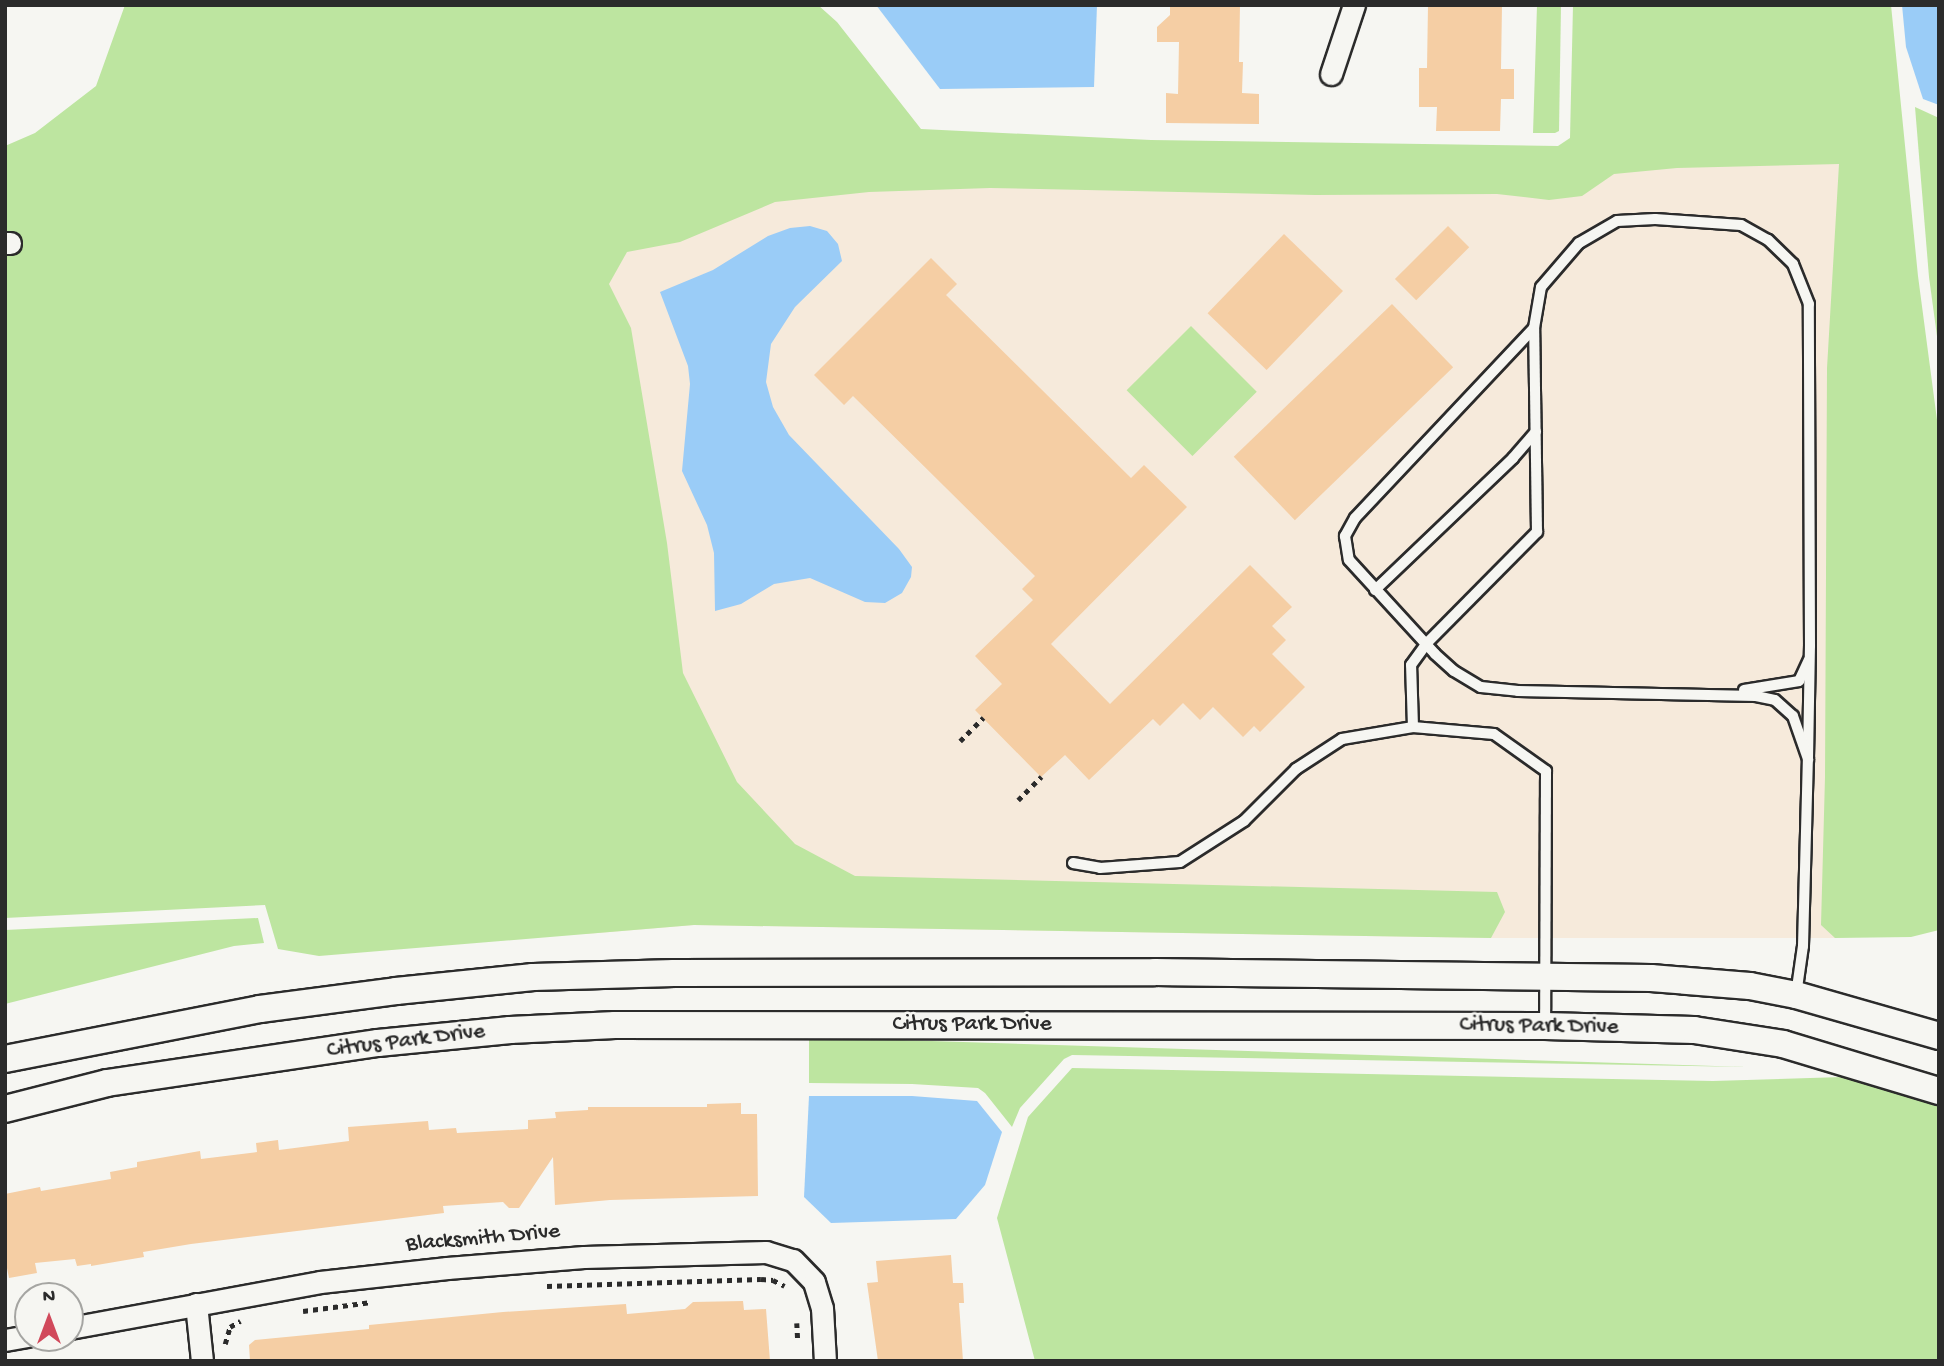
<!DOCTYPE html>
<style>
body{margin:0}
#map{position:relative;width:1944px;height:1366px;overflow:hidden;background:#f6f6f2;font-family:"Gochi Hand",sans-serif}
div>[style]{position:absolute}
.built>*{inset:0;background:#f6eadb}
.green>*{inset:0;background:#bde5a0;transform-origin:0 0}
.water>*{inset:0;background:#9accf7}
.building>*{inset:0;background:#f5cea4;transform-origin:0 0}
.path>*{height:4.5px;margin-top:-2.25px;transform-origin:0;background:repeating-linear-gradient(90deg,#2b2b2b 0 5px,transparent 0 10px)}
.roads{filter:drop-shadow(2px 0 #2b2b2b) drop-shadow(-2px 0 #2b2b2b) drop-shadow(0 2px #2b2b2b) drop-shadow(0 -2px #2b2b2b)}
.service>*{height:10px;margin:-5px;padding:0 5px;transform-origin:5px;border-radius:5px;background:#f6f6f2}
.minor>*{height:21px;margin:-10.5px;padding:0 10.5px;transform-origin:10.5px;border-radius:10.5px;background:#f6f6f2}
.tertiary>*{height:26px;margin:-13px;padding:0 13px;transform-origin:13px;border-radius:13px;background:#f6f6f2}
span{translate:-50% -50%;white-space:nowrap;text-align:center;line-height:1.15;-webkit-text-stroke:5px #f6f6f2;paint-order:stroke}
.street-label{font-size:23px;color:#2b2b2b}
.frame{position:absolute;inset:0;border:7px solid #2b2b2b;pointer-events:none}
.north{position:absolute;left:14px;top:1282px;width:70px;height:70px;box-sizing:border-box;background:#f6f6f2;border:2px solid #a5a5a2;border-radius:50%;rotate:0deg;font-size:19px;font-weight:700;line-height:28px;text-align:center;color:#2b2b2b}
.north::after{content:'';display:block;margin:auto;width:24px;height:32px;background:#d1495b;clip-path:polygon(50% 0,100% 100%,50% 72%,0 100%)}
</style>
<div id="map">
<div class="built">
<div style="clip-path:polygon(554px 146px,1844px 151px,1835px 938px,1491px 938px,694px 925px,586px 934px)"></div>
</div>
<div class="green">
<div style="clip-path:polygon(125px 5px,818px 5px,837px 22px,921px 129px,1151px 140px,1558px 146px,1570px 138px,1573px 5px,1891px 5px,1918px 276px,1939px 435px,1939px 930px,1911px 937px,1835px 938px,1821px 925px,1825px 777px,1827px 368px,1839px 164px,1677px 168px,1614px 174px,1582px 196px,1549px 200px,1497px 194px,1315px 195px,990px 188px,869px 192px,775px 202px,680px 242px,627px 252px,609px 284px,631px 328px,667px 543px,683px 673px,737px 782px,795px 844px,855px 876px,1497px 892px,1505px 912px,1491px 938px,694px 925px,319px 956px,278px 949px,265px 905px,5px 918px,5px 146px,35px 133px,96px 86px)"></div>
<div style="clip-path:polygon(1537px 5px,1561px 5px,1559px 131px,1555px 133px,1533px 133px)"></div>
<div style="clip-path:polygon(1915px 107px,1939px 118px,1939px 351px,1929px 277px)"></div>
<div style="left:1191px;top:326px;width:93px;height:91px;rotate:45deg"></div>
<div style="clip-path:polygon(258px 918px,264px 943px,234px 946px,5px 1004px,5px 930px)"></div>
<div style="clip-path:polygon(809px 1040px,900px 1040px,1747px 1067px,1072px 1055px,1064px 1059px,1020px 1108px,1012px 1127px,985px 1093px,978px 1088px,912px 1084px,809px 1083px)"></div>
<div style="clip-path:polygon(1072px 1068px,1713px 1081px,1939px 1074px,1939px 1361px,1035px 1361px,997px 1218px,1028px 1117px)"></div>
</div>
<div class="water">
<div style="clip-path:polygon(876px 5px,1097px 5px,1094px 87px,940px 89px)"></div>
<div style="clip-path:polygon(1902px 5px,1939px 5px,1939px 105px,1923px 99px,1906px 47px)"></div>
<div style="clip-path:polygon(810px 226px,827px 231px,838px 244px,842px 261px,795px 307px,771px 344px,766px 382px,773px 407px,789px 435px,899px 549px,912px 567px,911px 577px,902px 593px,885px 603px,865px 602px,810px 578px,774px 584px,741px 604px,715px 611px,714px 553px,707px 525px,682px 471px,690px 384px,688px 366px,660px 292px,713px 270px,768px 236px,790px 228px)"></div>
<div style="clip-path:polygon(809px 1096px,912px 1096px,977px 1101px,1002px 1132px,985px 1185px,956px 1219px,831px 1223px,804px 1197px)"></div>
</div>
<div class="building">
<div style="clip-path:polygon(1170px 5px,1240px 5px,1239px 62px,1243px 62px,1242px 93px,1259px 94px,1259px 124px,1166px 123px,1166px 93px,1178px 94px,1179px 42px,1157px 42px,1157px 27px,1170px 15px)"></div>
<div style="clip-path:polygon(1428px 5px,1502px 5px,1501px 69px,1514px 69px,1514px 99px,1501px 99px,1500px 131px,1436px 131px,1437px 107px,1419px 107px,1419px 68px,1427px 68px)"></div>
<div style="left:1448px;top:226px;width:30px;height:75px;rotate:45deg"></div>
<div style="left:1284px;top:234px;width:82px;height:110px;rotate:44deg"></div>
<div style="clip-path:polygon(931px 258px,957px 284px,946px 295px,1131px 478px,1144px 465px,1187px 507px,1051px 644px,1110px 704px,1250px 565px,1292px 607px,1272px 626px,1286px 640px,1272px 654px,1305px 687px,1260px 732px,1254px 726px,1243px 737px,1213px 707px,1200px 720px,1183px 703px,1160px 726px,1153px 719px,1089px 780px,1065px 755px,1041px 777px,975px 710px,1002px 684px,975px 656px,1033px 600px,1022px 589px,1035px 576px,853px 396px,844px 405px,814px 375px)"></div>
<div style="left:1392px;top:304px;width:88px;height:220px;rotate:46deg"></div>
<div style="clip-path:polygon(741px 1103px,741px 1114px,757px 1114px,758px 1196px,610px 1200px,555px 1205px,553px 1157px,519px 1208px,509px 1208px,503px 1202px,443px 1206px,444px 1213px,191px 1244px,143px 1252px,144px 1257px,91px 1266px,91px 1264px,77px 1266px,75px 1259px,35px 1263px,37px 1273px,9px 1278px,5px 1258px,5px 1194px,40px 1187px,41px 1191px,111px 1179px,110px 1172px,137px 1167px,137px 1162px,200px 1151px,201px 1159px,257px 1152px,256px 1143px,278px 1140px,279px 1150px,349px 1141px,348px 1127px,428px 1121px,429px 1130px,456px 1128px,457px 1133px,528px 1129px,528px 1120px,556px 1118px,555px 1112px,588px 1110px,588px 1107px,707px 1107px,707px 1104px)"></div>
<div style="clip-path:polygon(951px 1255px,953px 1283px,963px 1283px,964px 1303px,959px 1303px,963px 1361px,878px 1361px,867px 1283px,878px 1282px,876px 1261px)"></div>
<div style="clip-path:polygon(743px 1301px,744px 1310px,766px 1309px,770px 1361px,250px 1361px,249px 1345px,255px 1340px,369px 1329px,369px 1325px,503px 1312px,626px 1304px,627px 1314px,685px 1309px,693px 1302px)"></div>
</div>
<div class="path">
<div style="left:960px;top:741px;width:33px;rotate:-45deg"></div>
<div style="left:1018px;top:800px;width:33px;rotate:-45deg"></div>
<div style="left:547px;top:1286px;width:214px;rotate:-1.9deg"></div>
<div style="left:761px;top:1279px;width:12px;rotate:5deg"></div>
<div style="left:773px;top:1280px;width:13px;rotate:27deg"></div>
<div style="left:303px;top:1311px;width:69px;rotate:-7.5deg"></div>
<div style="left:797px;top:1323px;width:19px;rotate:87deg"></div>
<div style="left:225px;top:1344px;width:18px;rotate:-74deg"></div>
<div style="left:230px;top:1327px;width:12px;rotate:-31deg"></div>
</div>
<div class="roads">
<div class="service">
<div style="left:1375px;top:590px;width:191px;rotate:-43.7deg"></div>
<div style="left:1513px;top:458px;width:35px;rotate:-49deg"></div>
<div style="left:1744px;top:690px;width:56px;rotate:-9.3deg"></div>
<div style="left:1799px;top:681px;width:23px;rotate:-65deg"></div>
<div style="left:1413px;top:727px;width:62px;rotate:-91.8deg"></div>
<div style="left:1411px;top:665px;width:26px;rotate:-54deg"></div>
<div style="left:1426px;top:644px;width:158px;rotate:-45.3deg"></div>
<div style="left:1537px;top:532px;width:204px;rotate:-90.8deg"></div>
<div style="left:1073px;top:863px;width:27px;rotate:10deg"></div>
<div style="left:1100px;top:868px;width:80px;rotate:-4.3deg"></div>
<div style="left:1180px;top:862px;width:76px;rotate:-32.6deg"></div>
<div style="left:1244px;top:821px;width:74px;rotate:-45deg"></div>
<div style="left:1296px;top:769px;width:55px;rotate:-33.1deg"></div>
<div style="left:1342px;top:739px;width:72px;rotate:-9.6deg"></div>
<div style="left:1413px;top:727px;width:81px;rotate:4.9deg"></div>
<div style="left:1494px;top:734px;width:64px;rotate:35.4deg"></div>
<div style="left:1546px;top:771px;width:255px;rotate:90.2deg"></div>
<div style="left:1796px;top:995px;width:49px;rotate:-81.9deg"></div>
<div style="left:1803px;top:946px;width:187px;rotate:-88.5deg"></div>
<div style="left:1808px;top:759px;width:113px;rotate:-89deg"></div>
<div style="left:1810px;top:646px;width:342px;rotate:-90.2deg"></div>
<div style="left:1809px;top:304px;width:43px;rotate:-111.8deg"></div>
<div style="left:1793px;top:264px;width:35px;rotate:-136deg"></div>
<div style="left:1768px;top:240px;width:31px;rotate:-151deg"></div>
<div style="left:1741px;top:225px;width:86px;rotate:-176deg"></div>
<div style="left:1655px;top:219px;width:38px;rotate:177deg"></div>
<div style="left:1617px;top:221px;width:44px;rotate:149.9deg"></div>
<div style="left:1579px;top:243px;width:58px;rotate:130.8deg"></div>
<div style="left:1541px;top:287px;width:42px;rotate:99.7deg"></div>
<div style="left:1534px;top:328px;width:261px;rotate:133.3deg"></div>
<div style="left:1355px;top:518px;width:21px;rotate:119deg"></div>
<div style="left:1345px;top:536px;width:24px;rotate:81deg"></div>
<div style="left:1349px;top:560px;width:127px;rotate:47.5deg"></div>
<div style="left:1435px;top:654px;width:25px;rotate:42deg"></div>
<div style="left:1454px;top:671px;width:31px;rotate:31deg"></div>
<div style="left:1481px;top:687px;width:37px;rotate:6deg"></div>
<div style="left:1518px;top:691px;width:238px;rotate:1.2deg"></div>
<div style="left:1756px;top:696px;width:19px;rotate:12deg"></div>
<div style="left:1775px;top:700px;width:24px;rotate:42deg"></div>
<div style="left:1793px;top:716px;width:46px;rotate:70.8deg"></div>
</div>
<div class="minor">
<div style="left:1331px;top:74px;width:73px;rotate:-71.6deg"></div>
<div style="left:5px;top:243px;width:5px"></div>
<div style="left:196px;top:1304px;width:57px;rotate:84deg"></div>
<div style="left:70px;top:1328px;width:254px;rotate:-10.4deg"></div>
<div style="left:320px;top:1282px;width:128px;rotate:-6.3deg"></div>
<div style="left:447px;top:1268px;width:137px;rotate:-4.6deg"></div>
<div style="left:584px;top:1257px;width:182px;rotate:-1.6deg"></div>
<div style="left:766px;top:1252px;width:28px;rotate:17deg"></div>
<div style="left:793px;top:1260px;width:30px;rotate:46deg"></div>
<div style="left:814px;top:1282px;width:27px;rotate:73deg"></div>
<div style="left:822px;top:1308px;width:53px;rotate:86.8deg"></div>
<div style="left:5px;top:1340px;width:23px;rotate:-10deg"></div>
</div>
<div class="tertiary">
<div style="left:5px;top:1059px;width:260px;rotate:-11.1deg"></div>
<div style="left:260px;top:1009px;width:137px;rotate:-7.5deg"></div>
<div style="left:396px;top:991px;width:138px;rotate:-5.8deg"></div>
<div style="left:533px;top:977px;width:141px;rotate:-1.6deg"></div>
<div style="left:674px;top:973px;width:481px;rotate:-0.1deg"></div>
<div style="left:1155px;top:972px;width:496px;rotate:0.7deg"></div>
<div style="left:1651px;top:978px;width:99px;rotate:4.6deg"></div>
<div style="left:1750px;top:986px;width:47px;rotate:11.1deg"></div>
<div style="left:1796px;top:995px;width:149px;rotate:16deg"></div>
<div style="left:5px;top:1109px;width:105px;rotate:-14.3deg"></div>
<div style="left:107px;top:1083px;width:274px;rotate:-8.4deg"></div>
<div style="left:378px;top:1043px;width:133px;rotate:-5.6deg"></div>
<div style="left:510px;top:1030px;width:105px;rotate:-2.7deg"></div>
<div style="left:615px;top:1025px;width:930px;rotate:0.06deg"></div>
<div style="left:1545px;top:1026px;width:149px;rotate:1.5deg"></div>
<div style="left:1694px;top:1030px;width:90px;rotate:8.9deg"></div>
<div style="left:1783px;top:1044px;width:163px;rotate:16.8deg"></div>
</div>
</div>
<div class="street-label">
<span style="left:972px;top:1025px">Citrus Park Drive</span>
<span style="left:1539px;top:1027px;rotate:1deg">Citrus Park Drive</span>
<span style="left:406px;top:1042px;rotate:-7deg">Citrus Park Drive</span>
<span style="left:483px;top:1239px;rotate:-5deg">Blacksmith Drive</span>
</div>
<div class="frame"></div>
<div class="north">N</div>
</div>
